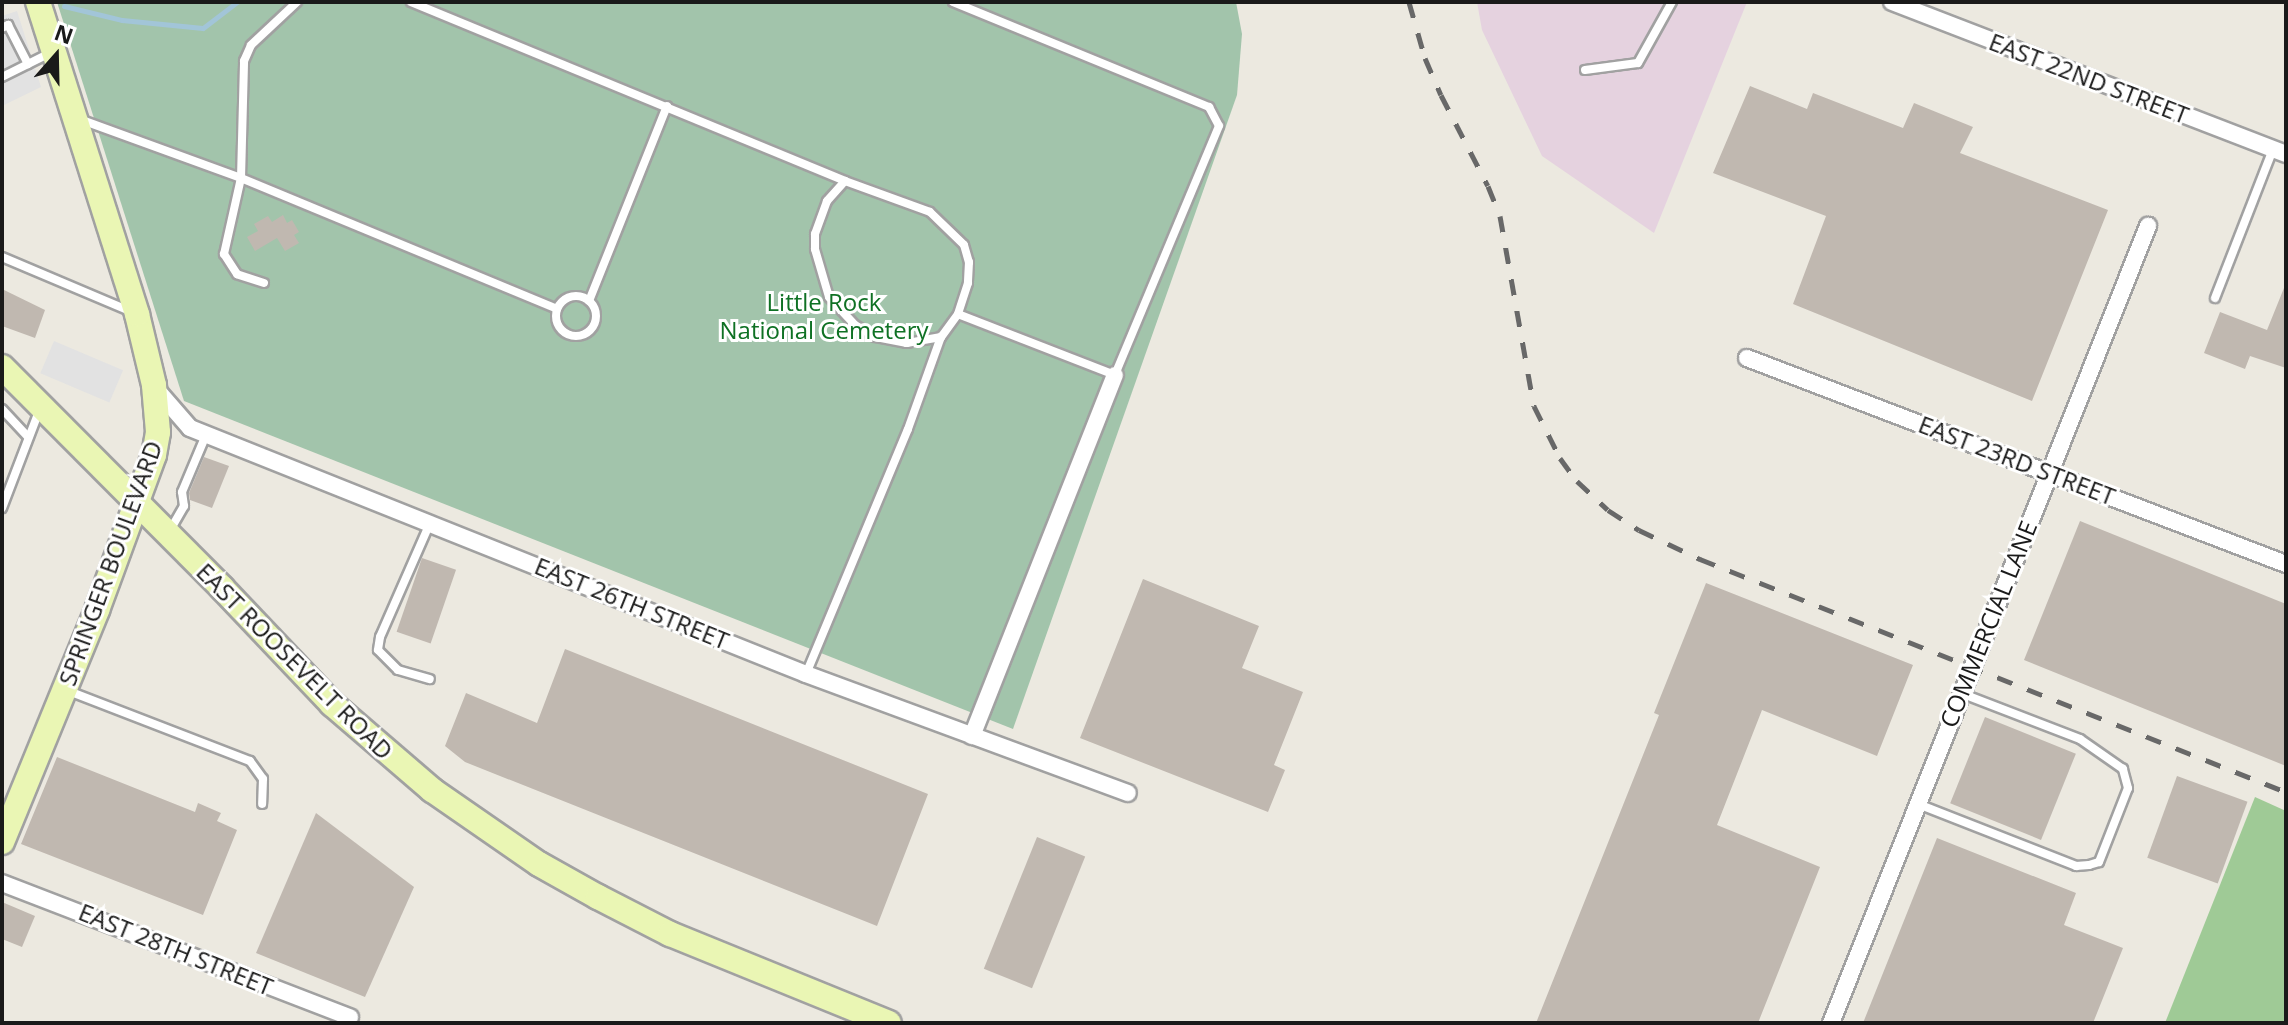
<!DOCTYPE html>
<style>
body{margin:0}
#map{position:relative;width:2288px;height:1025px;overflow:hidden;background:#ece9e0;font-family:"Open Sans",sans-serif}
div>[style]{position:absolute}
.industrial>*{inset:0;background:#e5d2df}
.forest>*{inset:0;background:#9fca96}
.cemetery>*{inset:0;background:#a2c4ab}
.parking>*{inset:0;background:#e2e2e2;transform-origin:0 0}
.stream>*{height:5px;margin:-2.5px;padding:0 2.5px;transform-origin:2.5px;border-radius:2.5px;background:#a2c5d8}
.building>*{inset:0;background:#c0b8b0;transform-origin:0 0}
.roads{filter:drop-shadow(2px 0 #a1a1a1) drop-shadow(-2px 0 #a1a1a1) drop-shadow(0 2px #a1a1a1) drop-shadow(0 -2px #a1a1a1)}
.lane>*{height:8px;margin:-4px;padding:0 4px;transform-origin:4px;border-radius:4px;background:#fff}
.lane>.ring{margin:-4px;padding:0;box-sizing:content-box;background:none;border:8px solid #fff;border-radius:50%}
.street>*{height:16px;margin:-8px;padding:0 8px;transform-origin:8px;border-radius:8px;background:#fff}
.secondary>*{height:24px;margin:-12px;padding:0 12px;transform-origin:12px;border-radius:12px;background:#eaf6b4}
.rail>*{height:5px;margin-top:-2.5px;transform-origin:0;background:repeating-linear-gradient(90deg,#686868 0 16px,transparent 0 32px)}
span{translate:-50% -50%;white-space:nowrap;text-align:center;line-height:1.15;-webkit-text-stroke:6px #fff;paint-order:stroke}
.street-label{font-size:24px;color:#1a1a1a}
.park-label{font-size:24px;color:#0f7124}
.frame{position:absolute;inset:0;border:4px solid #1a1a1a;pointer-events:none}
.north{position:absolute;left:16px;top:16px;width:80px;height:80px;-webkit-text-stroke:6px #fff;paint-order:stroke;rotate:20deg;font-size:22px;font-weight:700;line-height:32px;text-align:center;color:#1a1a1a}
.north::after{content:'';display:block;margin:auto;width:28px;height:36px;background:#1a1a1a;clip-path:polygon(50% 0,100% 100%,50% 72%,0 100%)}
</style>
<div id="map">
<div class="industrial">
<div style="clip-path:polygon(1477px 2px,1747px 2px,1654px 233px,1542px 156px,1482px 30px)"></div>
</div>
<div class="forest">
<div style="clip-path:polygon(2255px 797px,2286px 811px,2286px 1023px,2165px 1023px)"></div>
</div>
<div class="cemetery">
<div style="clip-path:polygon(57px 2px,1236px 2px,1242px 34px,1237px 95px,1013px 729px,184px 401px)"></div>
</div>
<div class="parking">
<div style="clip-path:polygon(17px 11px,41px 87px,2px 106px,2px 16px)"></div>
<div style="left:54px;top:341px;width:75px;height:35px;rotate:23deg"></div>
</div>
<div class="stream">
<div style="left:64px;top:6px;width:60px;rotate:13.6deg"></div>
<div style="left:122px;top:20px;width:81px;rotate:5.6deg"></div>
<div style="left:203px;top:28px;width:43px;rotate:-37.4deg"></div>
</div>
<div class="building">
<div style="clip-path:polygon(1750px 86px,1807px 109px,1813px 93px,1903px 128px,1914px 103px,1973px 127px,1960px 153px,2108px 210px,2032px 401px,1793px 304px,1826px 216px,1713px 173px)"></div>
<div style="clip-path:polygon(283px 215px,287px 223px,292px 220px,299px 232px,294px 235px,299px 243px,285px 251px,277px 238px,255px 251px,247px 237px,258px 231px,254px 224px,268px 216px,272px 222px)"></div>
<div style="clip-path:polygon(2286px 283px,2286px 368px,2250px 356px,2245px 369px,2204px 353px,2220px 312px,2267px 330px)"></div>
<div style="clip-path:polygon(2px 289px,45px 310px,35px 338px,2px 326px)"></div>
<div style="clip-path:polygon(204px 457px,229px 466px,212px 508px,190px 500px,189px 493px)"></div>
<div style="clip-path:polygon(2080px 521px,2286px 604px,2286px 766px,2024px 660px)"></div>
<div style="left:422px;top:558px;width:36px;height:78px;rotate:19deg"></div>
<div style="clip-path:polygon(1143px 579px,1259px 626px,1242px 668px,1303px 692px,1274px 765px,1285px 770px,1268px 812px,1080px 738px)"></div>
<div style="clip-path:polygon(1706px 583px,1913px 665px,1877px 756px,1762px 710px,1717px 825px,1820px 867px,1758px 1023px,1536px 1023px,1659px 715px,1654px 713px)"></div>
<div style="clip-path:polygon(565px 649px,928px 794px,877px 926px,465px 762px,445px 746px,466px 693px,537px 723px)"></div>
<div style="left:1985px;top:717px;width:98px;height:93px;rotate:22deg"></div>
<div style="clip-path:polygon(57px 757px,195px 812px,198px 803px,221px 813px,217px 821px,237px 830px,203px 915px,21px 844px)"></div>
<div style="left:2177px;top:776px;width:75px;height:87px;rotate:20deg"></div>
<div style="clip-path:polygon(316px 813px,414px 887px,365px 997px,256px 953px)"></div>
<div style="left:1037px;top:837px;width:52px;height:142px;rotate:22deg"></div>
<div style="clip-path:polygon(1937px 838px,2076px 893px,2064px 925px,2123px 948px,2093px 1023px,1863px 1023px)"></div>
<div style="clip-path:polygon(2px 902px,35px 916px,22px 947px,2px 939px)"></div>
</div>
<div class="roads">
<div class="lane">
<div style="left:411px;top:2px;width:469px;rotate:22.4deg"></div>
<div style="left:845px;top:181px;width:90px;rotate:20deg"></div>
<div style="left:930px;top:212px;width:47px;rotate:44.1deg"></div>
<div style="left:964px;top:245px;width:18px;rotate:74deg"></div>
<div style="left:969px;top:262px;width:21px;rotate:93deg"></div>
<div style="left:968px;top:283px;width:33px;rotate:108deg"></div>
<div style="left:958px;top:314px;width:29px;rotate:126deg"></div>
<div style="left:941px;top:337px;width:35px;rotate:170deg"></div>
<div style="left:907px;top:343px;width:33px;rotate:-169deg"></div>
<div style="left:875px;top:337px;width:23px;rotate:-149deg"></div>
<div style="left:855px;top:325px;width:38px;rotate:-133deg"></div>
<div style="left:829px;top:297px;width:50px;rotate:-106.3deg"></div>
<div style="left:815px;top:249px;width:15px;rotate:-90deg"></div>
<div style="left:815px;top:234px;width:35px;rotate:-70deg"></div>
<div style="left:827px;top:201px;width:27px;rotate:-48deg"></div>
<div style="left:953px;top:2px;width:277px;rotate:22.3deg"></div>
<div style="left:1209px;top:107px;width:21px;rotate:62deg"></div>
<div style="left:1219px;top:126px;width:270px;rotate:112.7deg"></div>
<div style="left:1115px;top:375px;width:168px;rotate:-158.8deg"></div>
<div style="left:2px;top:28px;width:7px;rotate:-27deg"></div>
<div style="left:8px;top:25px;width:44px;rotate:62.9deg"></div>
<div style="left:1585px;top:70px;width:53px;rotate:-7.5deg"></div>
<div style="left:1638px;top:63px;width:70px;rotate:-60.9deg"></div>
<div style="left:2px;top:77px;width:54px;rotate:-26.6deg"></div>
<div style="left:79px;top:119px;width:172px;rotate:20deg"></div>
<div style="left:241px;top:178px;width:342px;rotate:22.5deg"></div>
<div style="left:2px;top:257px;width:139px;rotate:22.9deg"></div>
<div style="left:264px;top:283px;width:28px;rotate:-162deg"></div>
<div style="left:237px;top:274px;width:24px;rotate:-123deg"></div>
<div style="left:224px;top:254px;width:78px;rotate:-77.4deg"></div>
<div style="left:241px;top:178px;width:117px;rotate:-88.5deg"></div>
<div style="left:244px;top:61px;width:17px;rotate:-66deg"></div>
<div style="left:251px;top:45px;width:63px;rotate:-43.1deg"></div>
<div class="ring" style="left:556px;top:296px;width:32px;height:32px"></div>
<div style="left:2215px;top:298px;width:160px;rotate:-68.7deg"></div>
<div style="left:589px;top:301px;width:210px;rotate:-68.2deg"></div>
<div style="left:2px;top:409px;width:38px;rotate:47deg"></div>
<div style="left:2px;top:508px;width:104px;rotate:-69.1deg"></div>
<div style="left:430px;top:523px;width:124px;rotate:113.7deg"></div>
<div style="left:380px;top:637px;width:13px;rotate:99deg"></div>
<div style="left:378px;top:650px;width:28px;rotate:45deg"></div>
<div style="left:398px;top:670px;width:33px;rotate:16deg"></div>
<div style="left:169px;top:532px;width:30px;rotate:-60deg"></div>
<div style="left:184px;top:506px;width:14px;rotate:-98deg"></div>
<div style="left:182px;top:492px;width:62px;rotate:-67.2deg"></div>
<div style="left:806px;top:674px;width:265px;rotate:-67.4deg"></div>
<div style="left:908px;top:429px;width:98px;rotate:-70.3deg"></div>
<div style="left:66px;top:690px;width:197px;rotate:21.1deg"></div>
<div style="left:250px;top:761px;width:22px;rotate:54deg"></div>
<div style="left:263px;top:779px;width:25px;rotate:92deg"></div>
<div style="left:1918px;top:804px;width:170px;rotate:21.4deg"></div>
<div style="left:2076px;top:866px;width:13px;rotate:-4deg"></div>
<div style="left:2089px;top:865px;width:10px;rotate:-17deg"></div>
<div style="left:2099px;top:862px;width:79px;rotate:-68.6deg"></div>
<div style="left:2128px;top:788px;width:20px;rotate:-105deg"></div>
<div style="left:2123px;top:769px;width:52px;rotate:-145.1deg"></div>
<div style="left:2080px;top:739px;width:128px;rotate:-158.9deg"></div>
</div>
<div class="street">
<div style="left:1892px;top:2px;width:422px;rotate:21.1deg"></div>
<div style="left:1747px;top:358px;width:577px;rotate:20.92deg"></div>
<div style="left:157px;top:390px;width:50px;rotate:49deg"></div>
<div style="left:190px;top:428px;width:663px;rotate:21.77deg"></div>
<div style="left:806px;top:674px;width:343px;rotate:20.3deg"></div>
<div style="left:972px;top:736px;width:388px;rotate:-68.4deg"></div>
<div style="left:2px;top:883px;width:373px;rotate:21.1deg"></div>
<div style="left:1831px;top:1023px;width:858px;rotate:-68.31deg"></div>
</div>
<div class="secondary">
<div style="left:2px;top:367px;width:312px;rotate:45.1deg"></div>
<div style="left:222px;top:588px;width:160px;rotate:46.5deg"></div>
<div style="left:332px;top:704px;width:132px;rotate:40.7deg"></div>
<div style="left:432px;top:790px;width:130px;rotate:34.7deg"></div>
<div style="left:539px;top:864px;width:68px;rotate:29.2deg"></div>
<div style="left:598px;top:897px;width:81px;rotate:27.2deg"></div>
<div style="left:670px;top:934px;width:236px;rotate:22.1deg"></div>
<div style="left:2px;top:842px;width:251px;rotate:-67.7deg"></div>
<div style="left:97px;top:610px;width:165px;rotate:-69.8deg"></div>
<div style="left:154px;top:455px;width:23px;rotate:-80deg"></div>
<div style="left:158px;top:432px;width:47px;rotate:-94.9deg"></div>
<div style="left:154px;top:385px;width:73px;rotate:-103.5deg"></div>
<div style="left:137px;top:314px;width:327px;rotate:-107.6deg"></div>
</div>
</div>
<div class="rail">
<div style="left:1409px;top:2px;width:58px;rotate:74.1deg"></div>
<div style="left:1425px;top:58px;width:40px;rotate:66.6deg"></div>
<div style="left:1441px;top:95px;width:102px;rotate:62.7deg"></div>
<div style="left:1488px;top:186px;width:32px;rotate:68deg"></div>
<div style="left:1500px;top:216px;width:193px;rotate:79.9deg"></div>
<div style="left:1534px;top:406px;width:58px;rotate:63.4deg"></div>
<div style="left:1560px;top:458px;width:29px;rotate:54deg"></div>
<div style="left:1577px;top:481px;width:42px;rotate:43.1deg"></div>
<div style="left:1608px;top:510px;width:37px;rotate:33deg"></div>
<div style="left:1639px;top:530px;width:68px;rotate:25.4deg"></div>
<div style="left:1700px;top:559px;width:631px;rotate:21.68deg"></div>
</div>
<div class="street-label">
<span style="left:2089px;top:78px;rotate:21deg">EAST 22ND STREET</span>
<span style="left:2017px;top:460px;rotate:21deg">EAST 23RD STREET</span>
<span style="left:110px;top:563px;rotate:-70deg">SPRINGER BOULEVARD</span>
<span style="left:632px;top:603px;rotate:22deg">EAST 26TH STREET</span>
<span style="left:1988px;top:624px;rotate:-68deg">COMMERCIAL LANE</span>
<span style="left:295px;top:661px;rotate:45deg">EAST ROOSEVELT ROAD</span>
<span style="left:176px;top:949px;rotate:22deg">EAST 28TH STREET</span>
</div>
<div class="park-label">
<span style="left:824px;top:316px">Little Rock<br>National Cemetery</span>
</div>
<div class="frame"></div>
<div class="north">N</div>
</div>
